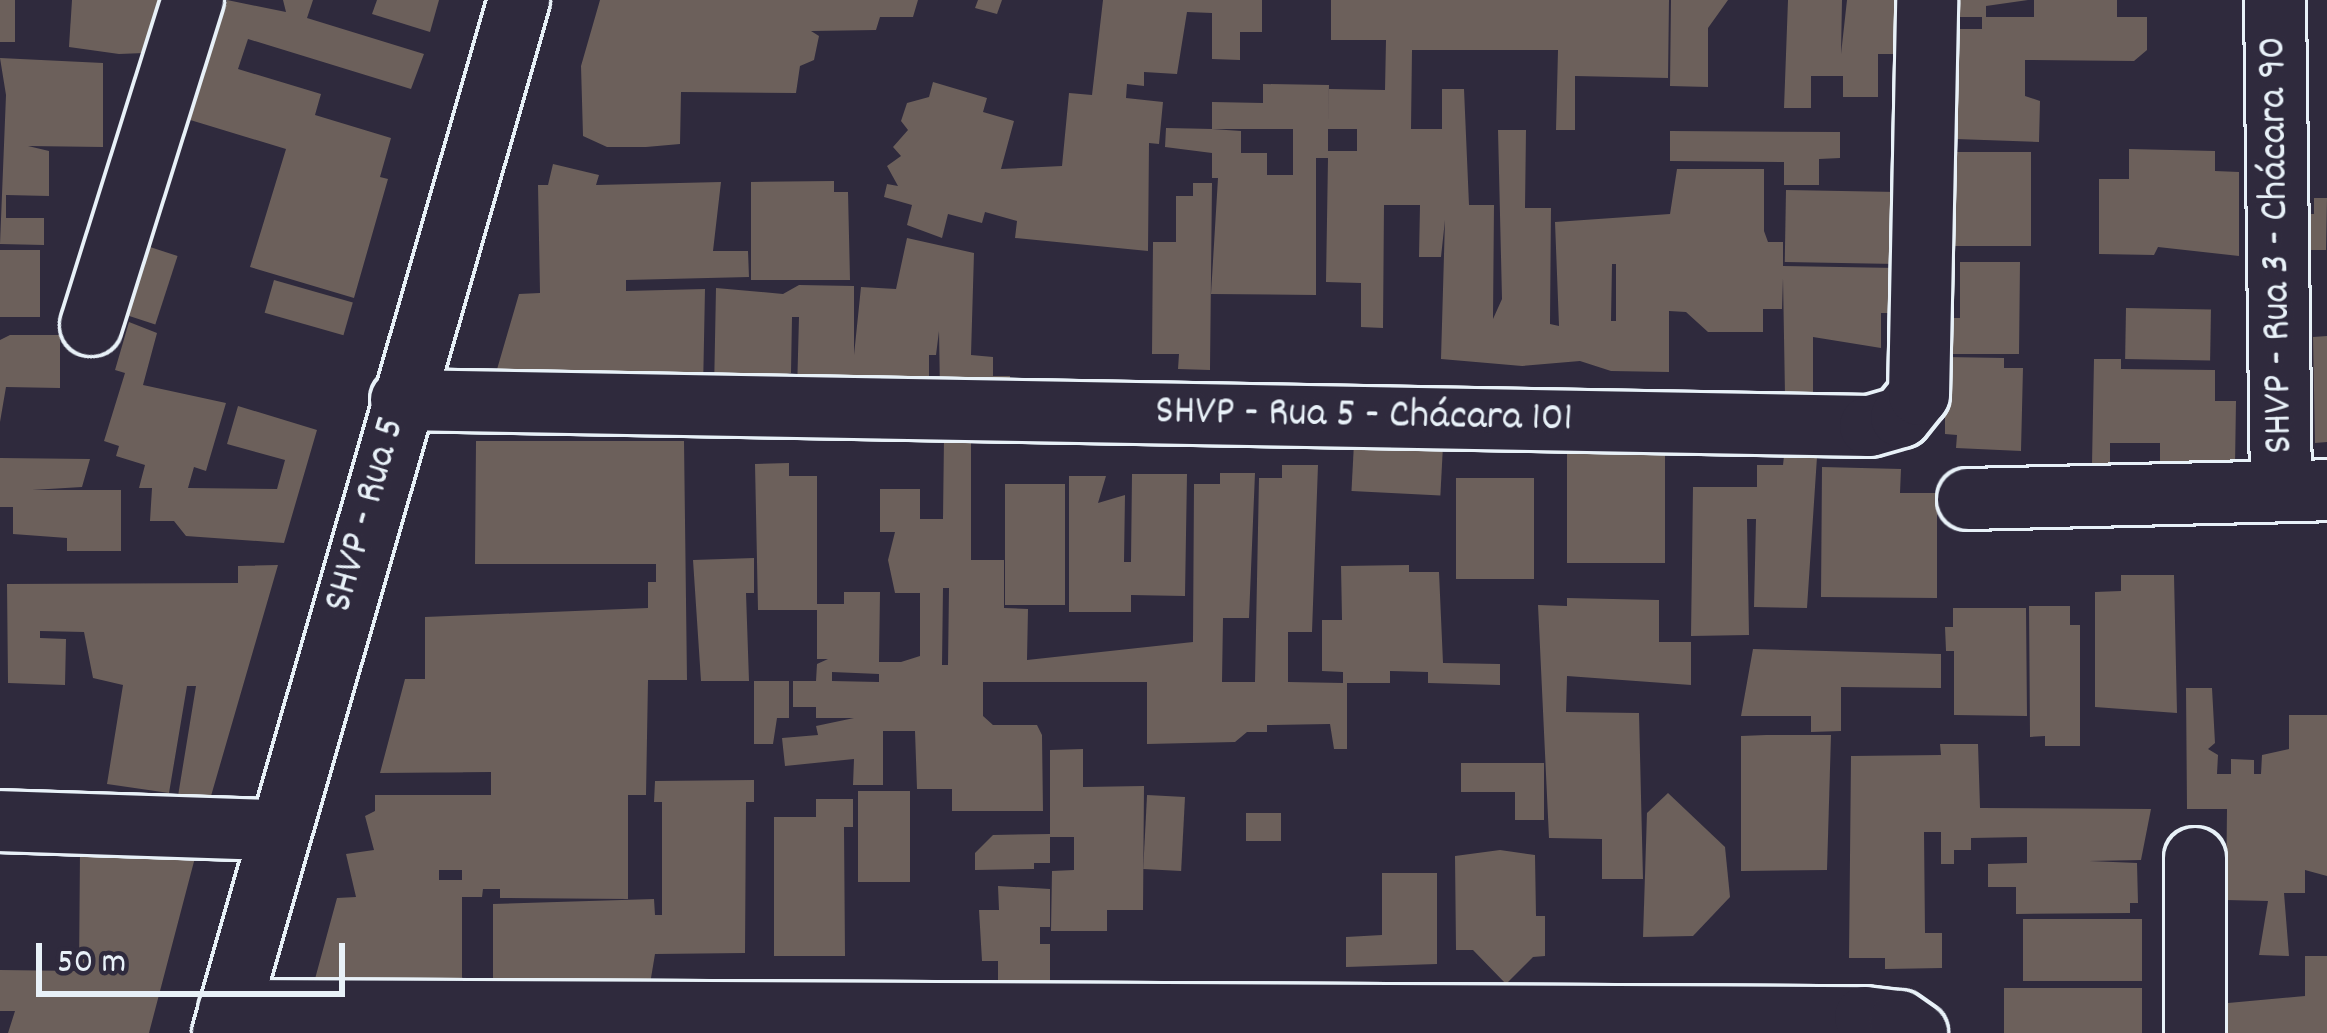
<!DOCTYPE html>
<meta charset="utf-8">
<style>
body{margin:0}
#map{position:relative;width:2327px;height:1033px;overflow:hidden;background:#2f2a3d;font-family:Dekko,sans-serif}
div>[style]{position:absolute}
.building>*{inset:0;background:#6c605b;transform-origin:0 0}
.roads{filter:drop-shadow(3px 0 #e8f1f8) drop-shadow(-3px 0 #e8f1f8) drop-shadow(0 3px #e8f1f8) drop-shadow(0 -3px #e8f1f8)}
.minor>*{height:60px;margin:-30px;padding:0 30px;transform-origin:30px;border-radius:30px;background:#2f2a3d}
span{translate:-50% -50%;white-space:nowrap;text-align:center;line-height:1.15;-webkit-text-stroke:12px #2f2a3d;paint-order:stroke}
.street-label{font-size:42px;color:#e8f1f8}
.scale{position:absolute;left:36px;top:943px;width:309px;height:54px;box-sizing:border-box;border:6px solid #e8f1f8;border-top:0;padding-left:15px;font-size:36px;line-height:42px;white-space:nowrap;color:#e8f1f8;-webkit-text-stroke:9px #2f2a3d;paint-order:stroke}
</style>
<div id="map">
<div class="building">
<div style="left:0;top:0;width:15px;height:42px"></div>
<div style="clip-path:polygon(72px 0,164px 0,144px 53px,119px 54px,69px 47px)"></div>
<div style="clip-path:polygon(227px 0,286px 12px,283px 0,313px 0,307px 18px,424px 54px,411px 89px,248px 39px,238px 69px,321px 94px,315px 115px,391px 138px,380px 177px,388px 179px,354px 298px,250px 267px,286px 149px,187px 119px)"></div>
<div style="clip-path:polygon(377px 0,439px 0,430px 32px,372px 14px)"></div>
<div style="clip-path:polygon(600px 0,918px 0,913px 17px,880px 17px,876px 30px,811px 31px,819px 36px,814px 60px,800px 66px,796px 93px,681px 92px,680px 144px,646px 147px,607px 147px,583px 136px,581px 66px)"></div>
<div style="clip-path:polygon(978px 0,1002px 0,997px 14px,975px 8px)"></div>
<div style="clip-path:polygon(1103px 0,1262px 0,1262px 32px,1240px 32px,1240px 60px,1212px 59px,1212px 13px,1187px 12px,1177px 74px,1144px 72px,1144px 86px,1127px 84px,1126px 98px,1163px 102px,1159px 144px,1149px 143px,1148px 251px,1015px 238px,1017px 221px,985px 212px,982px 223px,948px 214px,942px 238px,907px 225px,912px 205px,884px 197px,887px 184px,898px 186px,887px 166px,901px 156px,893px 147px,908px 130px,901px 121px,907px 103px,929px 97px,933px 82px,987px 98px,983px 112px,1014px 121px,1001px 169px,1062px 166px,1069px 93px,1092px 95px)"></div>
<div style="clip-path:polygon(evenodd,1331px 0,1669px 0,1668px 78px,1575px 76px,1575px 130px,1556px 130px,1558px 50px,1412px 50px,1411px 129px,1442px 129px,1442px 89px,1464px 89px,1469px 205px,1494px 205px,1493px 319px,1502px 299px,1498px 130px,1526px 130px,1525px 208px,1551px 208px,1550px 324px,1559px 326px,1555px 222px,1670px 214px,1677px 169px,1764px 169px,1764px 231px,1768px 242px,1783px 242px,1783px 266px,1897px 268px,1896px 313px,1881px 313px,1881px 348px,1813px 337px,1813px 396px,1785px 396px,1783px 278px,1782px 309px,1763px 309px,1763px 332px,1708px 332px,1686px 312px,1669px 311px,1669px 372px,1611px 371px,1580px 361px,1522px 366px,1441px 359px,1445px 220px,1441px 257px,1419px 257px,1420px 205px,1384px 205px,1383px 328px,1361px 327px,1361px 283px,1326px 282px,1328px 158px,1316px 158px,1316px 295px,1211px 294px,1218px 178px,1212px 178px,1212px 153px,1165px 147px,1166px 128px,1212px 129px,1212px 102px,1263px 103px,1263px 84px,1329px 85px,1328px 129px,1329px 89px,1385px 90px,1386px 40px,1331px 40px,1331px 0,1212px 129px,1293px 129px,1293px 175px,1267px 175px,1267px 153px,1241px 153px,1241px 131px,1212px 129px,1331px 0,1328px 129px,1357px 129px,1357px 151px,1328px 151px,1328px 129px,1331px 0,1612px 264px,1616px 264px,1616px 321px,1611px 321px,1612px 264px)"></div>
<div style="clip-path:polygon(1671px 0,1728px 0,1708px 28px,1708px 87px,1670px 86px)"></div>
<div style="clip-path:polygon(1788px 0,1842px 0,1841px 54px,1847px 0,1905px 0,1901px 54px,1878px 54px,1878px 97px,1843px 97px,1843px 76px,1811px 76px,1811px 108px,1784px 108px)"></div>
<div style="clip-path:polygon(1948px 0,2028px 0,1986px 6px,1986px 17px,2034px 17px,2034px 0,2117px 0,2117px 17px,2147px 17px,2147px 50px,2134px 61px,2025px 60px,2025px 96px,2040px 101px,2039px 142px,1956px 139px,1947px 135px,1947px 78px,1956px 78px,1960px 29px,1982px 29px,1982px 17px,1948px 17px)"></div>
<div style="clip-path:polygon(0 58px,103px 63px,103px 147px,28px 146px,49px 151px,49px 196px,6px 195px,6px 218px,44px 218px,44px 245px,0 244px,6px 95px)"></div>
<div style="clip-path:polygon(1670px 131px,1840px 132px,1840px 158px,1819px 159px,1819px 185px,1784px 185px,1784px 162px,1670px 161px)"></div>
<div style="clip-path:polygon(2129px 149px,2215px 151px,2215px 171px,2239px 172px,2239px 256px,2158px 247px,2154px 255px,2099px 254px,2099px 179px,2129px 179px)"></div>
<div style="left:1947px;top:152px;width:84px;height:94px"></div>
<div style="clip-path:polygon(553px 164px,599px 175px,596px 185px,721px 182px,713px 251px,748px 251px,749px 277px,626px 280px,626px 291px,705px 289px,703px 391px,527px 404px,527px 433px,488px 433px,491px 390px,519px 294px,540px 293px,538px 185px,548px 185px)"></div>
<div style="clip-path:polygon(834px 181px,834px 192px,848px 192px,850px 280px,751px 280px,751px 182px)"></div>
<div style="clip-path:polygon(1193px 183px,1212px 183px,1210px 370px,1178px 369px,1179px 354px,1152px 354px,1153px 242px,1176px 242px,1176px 196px,1193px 196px)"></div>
<div style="left:1786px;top:190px;width:112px;height:72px;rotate:1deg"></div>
<div style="clip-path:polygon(2314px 198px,2327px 198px,2326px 250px,2291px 250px,2291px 214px,2314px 214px)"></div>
<div style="clip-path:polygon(907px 238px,974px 253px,971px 355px,993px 357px,993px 376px,1010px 376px,1010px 387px,940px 393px,939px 331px,936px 355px,929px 355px,929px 393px,797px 392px,799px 317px,792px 317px,791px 373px,714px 391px,716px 288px,783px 294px,799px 285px,854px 286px,854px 355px,861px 287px,896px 289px)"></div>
<div style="left:150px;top:247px;width:29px;height:72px;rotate:18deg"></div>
<div style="left:0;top:250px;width:40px;height:67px"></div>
<div style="clip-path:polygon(1960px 262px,2020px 262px,2019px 354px,1948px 354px,1949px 318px,1960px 318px)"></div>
<div style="left:274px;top:280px;width:82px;height:34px;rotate:16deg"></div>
<div style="left:2126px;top:308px;width:85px;height:51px;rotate:1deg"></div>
<div style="clip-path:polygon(129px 322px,157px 333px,143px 385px,226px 403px,206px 471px,194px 467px,188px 488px,277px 489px,285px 460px,227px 444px,238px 406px,317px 430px,284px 543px,186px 536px,174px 521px,150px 521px,152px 488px,139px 488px,145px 465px,116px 456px,119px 446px,104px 441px,125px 373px,115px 370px)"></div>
<div style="clip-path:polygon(10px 335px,60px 335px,60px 388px,6px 387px,0 422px,0 340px)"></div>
<div style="clip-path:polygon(2327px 336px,2327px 442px,2315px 443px,2313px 337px)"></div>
<div style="clip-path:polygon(1945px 357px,2004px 358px,2004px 368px,2023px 368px,2021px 451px,1956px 448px,1957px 435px,1945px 434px)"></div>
<div style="clip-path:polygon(2094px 359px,2121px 359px,2121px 369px,2215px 370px,2215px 401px,2236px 401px,2235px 466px,2160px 465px,2160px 443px,2110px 443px,2110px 465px,2092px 464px)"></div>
<div style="clip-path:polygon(evenodd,944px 436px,971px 436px,971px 560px,1004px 560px,1004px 608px,1028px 609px,1027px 660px,1193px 642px,1194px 484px,1220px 484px,1220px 473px,1255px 473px,1249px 618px,1223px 618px,1222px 682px,1255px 682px,1259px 478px,1282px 478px,1282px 465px,1318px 465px,1312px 632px,1288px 632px,1288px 682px,1343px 683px,1343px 672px,1322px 671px,1322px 620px,1342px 620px,1341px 566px,1409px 565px,1409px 572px,1439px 572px,1443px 663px,1500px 664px,1500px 685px,1428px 683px,1428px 672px,1390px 671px,1390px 683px,1347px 683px,1347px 749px,1334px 749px,1330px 724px,1267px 725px,1267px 732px,1247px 732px,1235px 742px,1147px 744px,1147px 682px,983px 682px,983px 716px,993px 725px,1037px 725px,1042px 735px,1043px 811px,952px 811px,952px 789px,917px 789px,915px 731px,883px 731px,883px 785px,853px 785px,854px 759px,785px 766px,782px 738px,818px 735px,816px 726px,854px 718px,816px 718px,816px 707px,793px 707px,793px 681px,816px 681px,817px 664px,828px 659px,817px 659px,817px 610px,758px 610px,755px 464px,789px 463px,789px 476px,817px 476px,817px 604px,844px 604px,844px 592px,880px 592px,879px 662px,901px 662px,920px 656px,920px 593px,895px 593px,888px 560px,895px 532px,880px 532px,880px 489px,920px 489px,920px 519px,943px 519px,944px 436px,943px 588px,949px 588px,948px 665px,942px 665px,943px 588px,944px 436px,832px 672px,879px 674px,879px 682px,832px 681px,832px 672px)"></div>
<div style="clip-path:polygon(evenodd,476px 441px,684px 441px,687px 680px,648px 680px,646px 795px,628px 795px,628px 899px,500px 898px,500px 889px,483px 889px,482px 897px,462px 897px,462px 986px,309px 1001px,337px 898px,356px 897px,346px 854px,374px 850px,365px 816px,375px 811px,375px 795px,491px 795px,491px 772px,380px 773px,405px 679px,425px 679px,425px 617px,648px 608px,648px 582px,656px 582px,656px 564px,475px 564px,476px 441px,439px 870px,462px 870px,462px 880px,439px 880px,439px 870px)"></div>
<div style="left:1354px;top:443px;width:89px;height:48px;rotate:3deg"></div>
<div style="left:1665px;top:451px;width:112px;height:98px;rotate:90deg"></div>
<div style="clip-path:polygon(1784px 456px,1817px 457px,1807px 608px,1754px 607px,1756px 519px,1747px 519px,1749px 635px,1691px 636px,1693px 487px,1757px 487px,1757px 465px,1783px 465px)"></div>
<div style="clip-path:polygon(0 458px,90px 459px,82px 487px,32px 490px,121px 490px,121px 551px,67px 551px,67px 538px,13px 534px,13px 507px,0 507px)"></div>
<div style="clip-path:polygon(1822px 467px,1901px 469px,1900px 493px,1937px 493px,1937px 598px,1821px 597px)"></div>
<div style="clip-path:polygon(1132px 474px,1187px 474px,1185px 596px,1131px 595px,1131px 612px,1069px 612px,1069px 476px,1106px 476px,1098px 503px,1125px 495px,1124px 562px,1131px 562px)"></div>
<div style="left:1456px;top:478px;width:78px;height:101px"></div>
<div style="left:1065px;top:484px;width:121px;height:60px;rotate:90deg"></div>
<div style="clip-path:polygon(754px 558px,754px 593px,746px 593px,749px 681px,701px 681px,693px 560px)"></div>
<div style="clip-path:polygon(278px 565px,211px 796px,178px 796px,196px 686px,187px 686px,169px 793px,107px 784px,123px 685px,93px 678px,84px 632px,40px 631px,40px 638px,66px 639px,65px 685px,8px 683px,7px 584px,238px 583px,238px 566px)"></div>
<div style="clip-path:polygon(2121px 575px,2174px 575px,2177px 713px,2095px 707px,2095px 592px,2121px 591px)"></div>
<div style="clip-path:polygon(1567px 598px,1659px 600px,1659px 642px,1691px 642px,1691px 685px,1567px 676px,1566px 712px,1639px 713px,1643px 879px,1602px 879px,1602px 839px,1549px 838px,1538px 605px,1567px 606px)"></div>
<div style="clip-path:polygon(2029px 606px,2070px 606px,2070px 625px,2080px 625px,2080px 746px,2045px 746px,2045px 736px,2030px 737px)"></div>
<div style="clip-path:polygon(1953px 608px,2026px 608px,2027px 716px,1954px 715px,1954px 651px,1946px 651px,1945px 627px,1953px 627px)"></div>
<div style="clip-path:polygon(1753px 649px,1941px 654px,1941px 688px,1841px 687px,1841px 731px,1811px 732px,1811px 716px,1741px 716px)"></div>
<div style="clip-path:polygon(754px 681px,789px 681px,789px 718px,777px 718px,773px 744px,754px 744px)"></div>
<div style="clip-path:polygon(2186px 688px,2212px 688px,2215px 743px,2208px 749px,2218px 755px,2217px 774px,2231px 774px,2231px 759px,2254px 760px,2254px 774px,2261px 774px,2262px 755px,2289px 749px,2289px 715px,2327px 715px,2327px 876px,2305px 870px,2305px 893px,2284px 893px,2289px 956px,2259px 955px,2268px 901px,2226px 900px,2227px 809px,2187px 809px)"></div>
<div style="clip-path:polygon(1766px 735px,1831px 735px,1827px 870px,1741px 871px,1741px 736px)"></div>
<div style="clip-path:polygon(1940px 744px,1978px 744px,1980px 808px,2151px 809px,2141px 860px,2089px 861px,2137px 863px,2138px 903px,2130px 903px,2130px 913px,2016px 914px,2016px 887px,1988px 887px,1988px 864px,2027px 863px,2027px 837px,1971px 838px,1971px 850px,1954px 850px,1954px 864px,1941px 864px,1941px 832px,1924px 832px,1925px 933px,1942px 933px,1942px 968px,1885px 969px,1885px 958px,1849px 958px,1851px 756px,1941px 755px)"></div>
<div style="clip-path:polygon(1083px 749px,1083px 787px,1144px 786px,1143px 910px,1107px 910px,1107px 931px,1051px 931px,1052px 871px,1074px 870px,1074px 837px,1050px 837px,1050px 863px,1034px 863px,1034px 869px,975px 870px,975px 853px,993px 835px,1050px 834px,1050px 750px)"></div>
<div style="clip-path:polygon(1461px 763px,1544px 763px,1544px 820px,1515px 820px,1515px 792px,1461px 792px)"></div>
<div style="clip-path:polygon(754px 780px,754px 802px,746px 802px,745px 953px,655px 954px,650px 984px,493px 988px,493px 904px,654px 899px,655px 915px,662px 915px,662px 802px,654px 802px,655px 781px)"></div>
<div style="left:858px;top:791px;width:52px;height:91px"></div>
<div style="clip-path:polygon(1668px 793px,1725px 847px,1730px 897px,1693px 936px,1643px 937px,1647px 813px)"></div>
<div style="left:1185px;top:797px;width:74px;height:38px;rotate:93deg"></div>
<div style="clip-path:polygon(816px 799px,853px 799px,853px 827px,844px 827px,845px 956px,774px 956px,774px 817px,816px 817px)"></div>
<div style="left:1246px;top:813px;width:35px;height:28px"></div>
<div style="clip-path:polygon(80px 850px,197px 850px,149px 1033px,8px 1033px,15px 1011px,0 1011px,0 970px,79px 971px)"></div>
<div style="clip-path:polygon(1500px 850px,1535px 855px,1536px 916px,1545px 916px,1545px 956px,1533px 957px,1506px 984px,1473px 950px,1456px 950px,1455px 856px)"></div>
<div style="clip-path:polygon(1382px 873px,1437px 873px,1437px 964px,1346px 967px,1346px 937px,1382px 935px)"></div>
<div style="clip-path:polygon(998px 886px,1050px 889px,1050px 927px,1040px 927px,1040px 944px,1050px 944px,1050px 982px,998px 982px,998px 961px,982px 961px,979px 910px,999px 910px)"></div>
<div style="left:2023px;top:919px;width:119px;height:62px"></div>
<div style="clip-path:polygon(2305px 956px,2327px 956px,2327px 1033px,2228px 1033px,2228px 1003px,2305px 996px)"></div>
<div style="left:2004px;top:988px;width:138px;height:45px"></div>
</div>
<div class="roads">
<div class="minor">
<div style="left:2275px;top:0;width:490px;rotate:89.3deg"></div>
<div style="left:91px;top:325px;width:341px;rotate:-72.6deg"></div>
<div style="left:401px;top:400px;width:1469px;rotate:1.01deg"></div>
<div style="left:1870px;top:426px;width:32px;rotate:-16deg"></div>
<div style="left:1901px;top:417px;width:28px;rotate:-51deg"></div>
<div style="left:1919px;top:395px;width:395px;rotate:-88.8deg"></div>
<div style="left:1968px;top:499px;width:359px;rotate:-1.4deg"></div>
<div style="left:0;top:821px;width:277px;rotate:1.9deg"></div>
<div style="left:2195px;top:858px;width:175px;rotate:90deg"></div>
<div style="left:229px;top:1010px;width:1636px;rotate:0.25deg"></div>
<div style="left:1865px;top:1017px;width:35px;rotate:7deg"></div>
<div style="left:1900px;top:1021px;width:21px;rotate:35deg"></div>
<div style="left:223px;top:1033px;width:1075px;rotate:-74.01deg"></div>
</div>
</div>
<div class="street-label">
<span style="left:2278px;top:245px;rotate:-91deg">SHVP - Rua 3 - Chácara 90</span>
<span style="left:1364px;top:417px;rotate:1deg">SHVP - Rua 5 - Chácara 101</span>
<span style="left:367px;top:515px;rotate:-74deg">SHVP - Rua 5</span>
</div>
<div class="scale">50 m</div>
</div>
